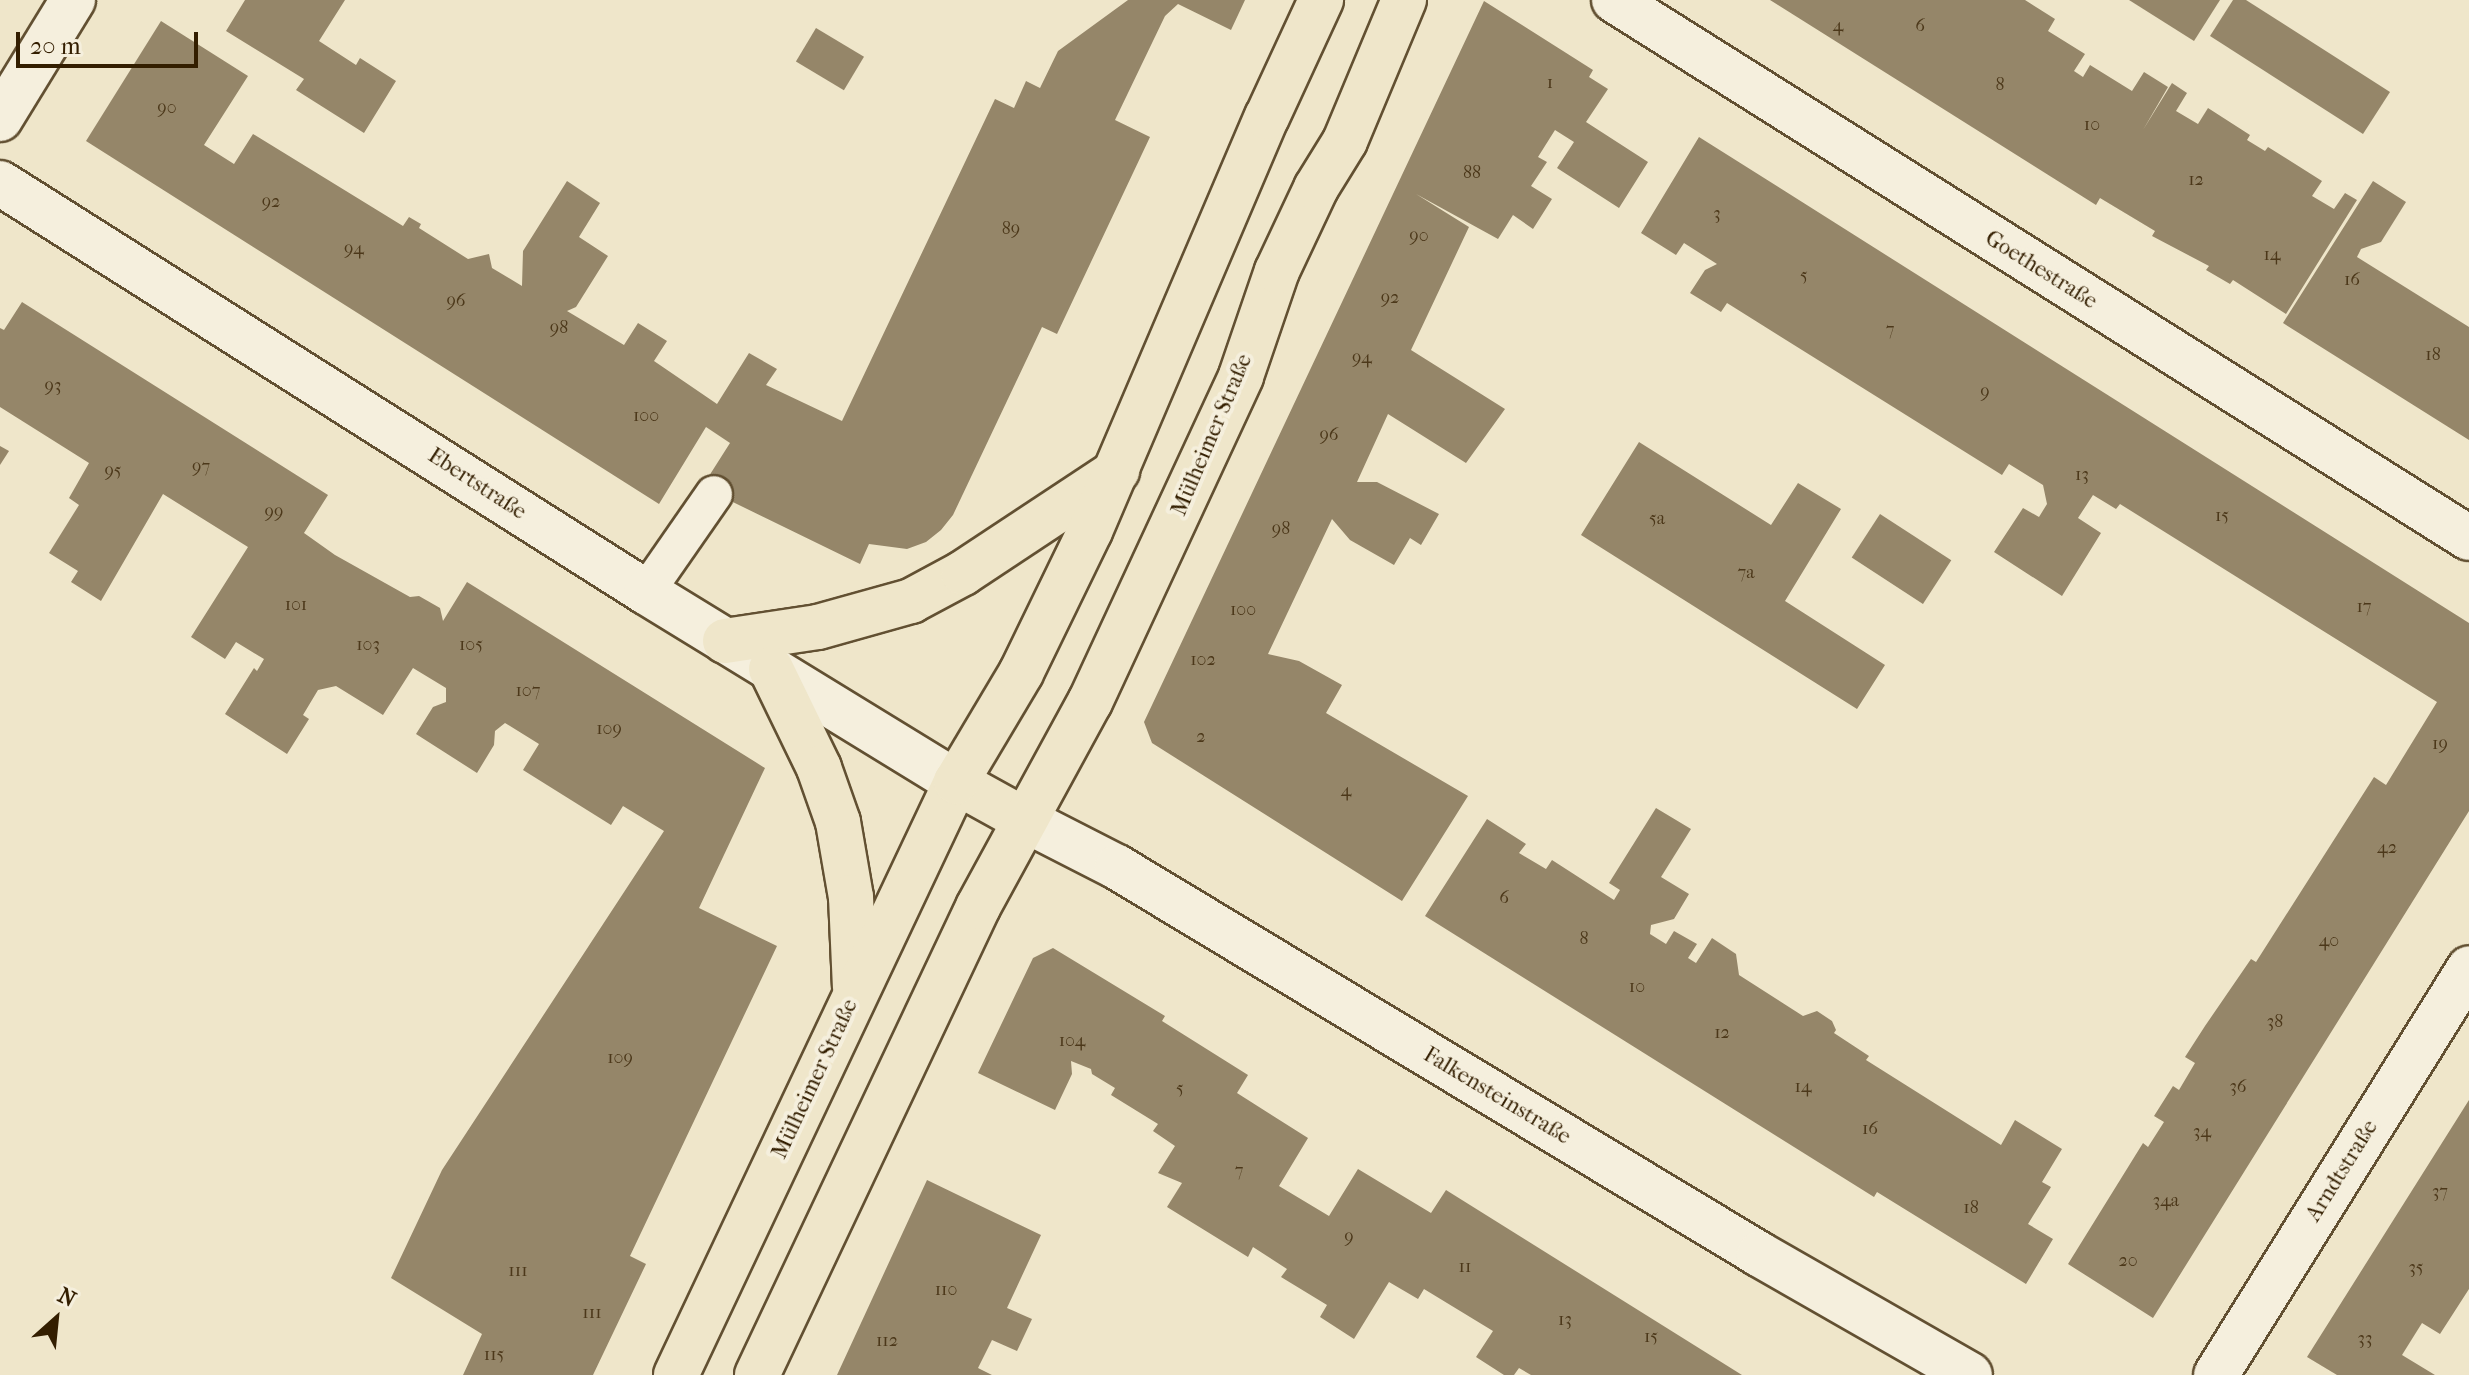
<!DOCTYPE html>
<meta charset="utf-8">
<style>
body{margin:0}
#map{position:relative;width:2469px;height:1375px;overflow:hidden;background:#efe6ca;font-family:"IM FELL French Canon",serif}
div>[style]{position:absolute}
.building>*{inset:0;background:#958669;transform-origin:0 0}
.roads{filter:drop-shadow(2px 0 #625032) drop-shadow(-2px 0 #625032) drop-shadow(0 2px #625032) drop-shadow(0 -2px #625032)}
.service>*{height:36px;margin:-18px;padding:0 18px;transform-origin:18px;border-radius:18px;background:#f5efdd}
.minor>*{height:44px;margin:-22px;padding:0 22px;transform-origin:22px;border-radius:22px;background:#f5efdd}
.tertiary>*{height:44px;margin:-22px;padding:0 22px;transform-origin:22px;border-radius:22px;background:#f5efdd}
.primary>*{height:44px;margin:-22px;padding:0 22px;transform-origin:22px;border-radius:22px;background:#efe6ca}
span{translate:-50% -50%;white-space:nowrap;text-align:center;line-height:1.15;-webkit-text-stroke:8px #f5efdd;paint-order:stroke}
.number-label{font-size:18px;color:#4c381a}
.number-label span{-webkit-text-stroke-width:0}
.street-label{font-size:22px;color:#331e00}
.north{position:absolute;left:16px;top:1279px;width:80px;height:80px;-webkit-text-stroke:6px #f5efdd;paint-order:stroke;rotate:27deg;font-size:22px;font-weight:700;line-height:32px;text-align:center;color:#331e00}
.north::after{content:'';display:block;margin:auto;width:28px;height:36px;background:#331e00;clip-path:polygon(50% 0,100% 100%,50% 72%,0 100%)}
.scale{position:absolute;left:16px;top:32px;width:182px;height:36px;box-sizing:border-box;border:4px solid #331e00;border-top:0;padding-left:10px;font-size:24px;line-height:28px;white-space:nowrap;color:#331e00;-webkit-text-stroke:6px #f5efdd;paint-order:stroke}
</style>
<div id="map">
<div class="building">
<div style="clip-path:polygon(245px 0,345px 0,319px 41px,356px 65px,360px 58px,396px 81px,364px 133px,296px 90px,304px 79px,226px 31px)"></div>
<div style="clip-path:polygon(1128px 0,1245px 0,1231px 30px,1178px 4px,1165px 16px,1115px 120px,1150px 137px,1057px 334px,1042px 327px,953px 515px,941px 530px,926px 542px,907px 549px,869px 544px,860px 564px,702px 487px,730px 443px,706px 427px,659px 504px,86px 141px,161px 21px,248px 76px,204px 145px,234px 164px,253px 134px,403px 226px,409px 217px,421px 224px,419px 228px,468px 259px,489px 254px,492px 268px,522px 286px,523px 251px,567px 181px,600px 203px,579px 237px,608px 256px,576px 307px,567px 311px,624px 345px,638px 323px,667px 341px,654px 361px,717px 404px,749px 353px,777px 369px,766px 385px,842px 421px,995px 99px,1014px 108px,1026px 81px,1040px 88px,1058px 51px)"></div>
<div style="clip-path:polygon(1770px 0,2025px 0,2055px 19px,2048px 31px,2085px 54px,2074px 71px,2083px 77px,2090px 65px,2132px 91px,2144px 72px,2168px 87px,2143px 130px,2172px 83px,2187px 93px,2176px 111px,2198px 124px,2208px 108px,2250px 135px,2247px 140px,2265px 151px,2268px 147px,2322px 181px,2312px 196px,2334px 209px,2345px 193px,2357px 200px,2286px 314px,2233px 280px,2230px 284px,2206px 270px,2209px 266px,2152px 236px,2155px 231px,2100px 198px,2096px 205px)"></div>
<div style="clip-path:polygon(2129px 0,2220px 0,2194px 41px)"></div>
<div style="clip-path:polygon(2233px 0,2246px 0,2390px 92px,2363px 134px,2210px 36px)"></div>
<div style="clip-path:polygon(1484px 1px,1593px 70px,1589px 77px,1608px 89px,1586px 122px,1648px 162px,1619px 208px,1557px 168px,1574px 142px,1555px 130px,1538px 157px,1547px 162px,1531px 186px,1552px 199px,1533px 229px,1513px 215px,1498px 239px,1416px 194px,1469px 227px,1411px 350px,1505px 409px,1466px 463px,1388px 414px,1357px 482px,1377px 482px,1439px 514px,1421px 545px,1410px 538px,1394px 565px,1350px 540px,1332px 519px,1268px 654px,1299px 661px,1342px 685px,1326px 713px,1468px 796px,1402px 901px,1152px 743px,1144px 722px)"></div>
<div style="left:816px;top:28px;width:56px;height:39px;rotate:31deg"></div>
<div style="clip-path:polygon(1699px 137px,2469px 623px,2469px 811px,2153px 1318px,2068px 1264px,2143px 1143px,2148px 1147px,2164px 1122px,2154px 1116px,2173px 1086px,2179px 1090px,2195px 1063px,2185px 1057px,2205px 1026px,2251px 959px,2256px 962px,2374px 777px,2386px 785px,2437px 702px,2120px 504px,2116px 509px,2093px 495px,2078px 518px,2101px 533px,2062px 596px,1994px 552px,2023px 508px,2039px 517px,2047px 504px,2043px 485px,2009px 464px,2002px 475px,1727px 303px,1721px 312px,1690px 293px,1705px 270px,1717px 264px,1684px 243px,1676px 255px,1641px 233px)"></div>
<div style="clip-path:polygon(2373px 181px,2406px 202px,2381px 242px,2361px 249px,2357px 257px,2469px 327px,2469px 440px,2283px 323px)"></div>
<div style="clip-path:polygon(22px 302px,328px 495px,304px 533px,335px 555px,410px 597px,419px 596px,440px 608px,443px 621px,467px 582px,765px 768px,699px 908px,777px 946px,630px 1256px,646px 1264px,593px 1375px,463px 1375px,482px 1334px,391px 1278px,442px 1170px,664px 831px,623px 806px,611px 825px,523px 770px,539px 744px,505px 723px,495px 731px,494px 745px,477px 773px,416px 734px,433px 707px,446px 702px,446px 688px,413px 668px,383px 715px,336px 686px,318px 690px,303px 715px,309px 719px,287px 754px,225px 714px,254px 668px,257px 671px,264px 659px,236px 642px,225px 659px,191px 637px,248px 547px,163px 494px,101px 601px,71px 582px,78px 571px,49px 553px,79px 505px,69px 498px,89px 463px,0 407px,0 328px,4px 330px)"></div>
<div style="clip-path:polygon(1639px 442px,1771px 525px,1798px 483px,1841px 509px,1785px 601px,1885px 665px,1857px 709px,1581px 535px)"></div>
<div style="clip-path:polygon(0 446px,9px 451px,0 465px)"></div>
<div style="left:1880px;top:514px;width:85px;height:52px;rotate:33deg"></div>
<div style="clip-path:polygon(1656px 808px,1691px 829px,1661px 877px,1689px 894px,1674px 919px,1651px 925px,1650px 934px,1666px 944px,1674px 931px,1697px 944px,1688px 958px,1696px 963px,1712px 938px,1736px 954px,1739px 975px,1803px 1016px,1817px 1011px,1832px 1021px,1836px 1030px,1834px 1033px,1869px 1056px,1866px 1060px,2001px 1145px,2015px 1120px,2062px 1149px,2042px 1182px,2051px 1187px,2028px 1224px,2053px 1239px,2026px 1284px,1877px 1192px,1874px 1197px,1425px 916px,1487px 819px,1526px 844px,1519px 853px,1546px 869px,1552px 860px,1614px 900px,1620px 890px,1609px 883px)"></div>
<div style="clip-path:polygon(1053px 948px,1165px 1016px,1162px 1021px,1248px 1075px,1237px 1093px,1308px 1138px,1279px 1186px,1329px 1216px,1358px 1169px,1431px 1213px,1446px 1190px,1742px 1375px,1531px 1375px,1519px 1368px,1514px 1375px,1504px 1375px,1476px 1357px,1493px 1331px,1424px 1289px,1418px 1299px,1389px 1282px,1354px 1339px,1320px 1317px,1327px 1305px,1281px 1277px,1287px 1269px,1253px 1247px,1248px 1257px,1167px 1207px,1182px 1183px,1158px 1173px,1175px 1146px,1153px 1131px,1158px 1124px,1111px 1095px,1115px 1088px,1092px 1074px,1091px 1069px,1071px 1061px,1072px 1074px,1055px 1110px,978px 1073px,1033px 958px)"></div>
<div style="clip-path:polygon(2469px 1100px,2469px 1289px,2440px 1334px,2422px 1323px,2402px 1355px,2435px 1375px,2337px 1375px,2307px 1357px)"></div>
<div style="clip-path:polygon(927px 1180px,1041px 1235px,1007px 1308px,1032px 1319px,1017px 1351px,992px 1340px,978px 1368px,992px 1375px,837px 1375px)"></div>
</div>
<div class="roads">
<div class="service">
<div style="left:646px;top:592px;width:119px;rotate:-55.2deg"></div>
</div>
<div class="minor">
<div style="left:1614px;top:0;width:1010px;rotate:32.18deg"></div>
<div style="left:0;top:119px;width:140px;rotate:-58.5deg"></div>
<div style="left:2216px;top:1375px;width:479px;rotate:-58.1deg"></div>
</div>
<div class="tertiary">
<div style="left:0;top:183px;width:765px;rotate:32.34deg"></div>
<div style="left:646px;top:592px;width:364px;rotate:31.5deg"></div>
<div style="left:1023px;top:819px;width:106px;rotate:27.1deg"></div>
<div style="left:1117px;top:867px;width:750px;rotate:31.08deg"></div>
<div style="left:1759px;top:1254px;width:243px;rotate:29.8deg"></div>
</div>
<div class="primary">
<div style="left:725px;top:641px;width:94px;rotate:-8.6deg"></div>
<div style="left:818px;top:627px;width:97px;rotate:-15.6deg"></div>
<div style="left:911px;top:601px;width:59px;rotate:-28.3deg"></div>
<div style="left:963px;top:573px;width:185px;rotate:-33.5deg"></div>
<div style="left:771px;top:669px;width:110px;rotate:64.1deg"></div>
<div style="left:819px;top:768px;width:57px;rotate:70.6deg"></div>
<div style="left:838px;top:822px;width:76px;rotate:80.2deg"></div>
<div style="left:851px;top:897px;width:90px;rotate:87.5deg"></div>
<div style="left:956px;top:782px;width:77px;rotate:28.9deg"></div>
<div style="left:676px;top:1375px;width:656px;rotate:-64.72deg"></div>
<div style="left:956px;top:782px;width:127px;rotate:-59.2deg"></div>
<div style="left:1021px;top:673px;width:158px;rotate:-64.1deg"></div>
<div style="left:1090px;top:531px;width:450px;rotate:-66.9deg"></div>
<div style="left:1267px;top:117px;width:129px;rotate:-65.2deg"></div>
<div style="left:757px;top:1375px;width:518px;rotate:-64.72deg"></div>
<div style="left:978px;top:907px;width:234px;rotate:-61.4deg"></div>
<div style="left:1090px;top:702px;width:359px;rotate:-65.1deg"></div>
<div style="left:1241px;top:376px;width:111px;rotate:-71.1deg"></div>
<div style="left:1277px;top:271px;width:92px;rotate:-64.8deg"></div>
<div style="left:1316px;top:188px;width:55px;rotate:-58.3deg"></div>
<div style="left:1345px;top:141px;width:153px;rotate:-67.3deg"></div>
</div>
</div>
<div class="number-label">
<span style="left:1838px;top:26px">4</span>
<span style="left:1920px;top:26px">6</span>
<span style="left:1550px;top:83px">1</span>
<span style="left:2000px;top:85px">8</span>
<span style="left:167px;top:108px">90</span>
<span style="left:2092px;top:125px">10</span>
<span style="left:1472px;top:173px">88</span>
<span style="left:2196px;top:180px">12</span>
<span style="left:271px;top:202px">92</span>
<span style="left:1717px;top:214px">3</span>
<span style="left:1011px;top:229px">89</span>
<span style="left:1419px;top:236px">90</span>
<span style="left:354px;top:249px">94</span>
<span style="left:2272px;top:255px">14</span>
<span style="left:1804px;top:276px">5</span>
<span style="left:2352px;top:280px">16</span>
<span style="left:1390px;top:298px">92</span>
<span style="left:456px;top:301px">96</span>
<span style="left:559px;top:328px">98</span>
<span style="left:1890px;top:330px">7</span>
<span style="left:2433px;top:355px">18</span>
<span style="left:1362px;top:358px">94</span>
<span style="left:53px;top:386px">93</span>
<span style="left:1985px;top:392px">9</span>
<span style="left:646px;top:416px">100</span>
<span style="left:1329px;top:435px">96</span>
<span style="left:201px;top:467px">97</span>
<span style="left:113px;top:471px">95</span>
<span style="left:2082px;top:475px">13</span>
<span style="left:274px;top:512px">99</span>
<span style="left:2222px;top:516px">15</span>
<span style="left:1657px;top:519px">5a</span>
<span style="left:1281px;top:529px">98</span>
<span style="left:1746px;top:573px">7a</span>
<span style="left:296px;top:605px">101</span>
<span style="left:2364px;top:607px">17</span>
<span style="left:1243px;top:610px">100</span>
<span style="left:368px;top:645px">103</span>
<span style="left:471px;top:645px">105</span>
<span style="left:1203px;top:660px">102</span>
<span style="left:528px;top:691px">107</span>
<span style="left:609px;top:729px">109</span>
<span style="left:1201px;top:737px">2</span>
<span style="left:2440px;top:744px">19</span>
<span style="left:1346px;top:791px">4</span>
<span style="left:2387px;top:848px">42</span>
<span style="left:1504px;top:898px">6</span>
<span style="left:1584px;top:939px">8</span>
<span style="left:2329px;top:941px">40</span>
<span style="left:1637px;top:987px">10</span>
<span style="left:2275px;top:1022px">38</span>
<span style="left:1722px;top:1033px">12</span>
<span style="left:1072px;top:1041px">104</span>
<span style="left:620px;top:1058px">109</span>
<span style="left:1803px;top:1087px">14</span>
<span style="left:2238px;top:1087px">36</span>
<span style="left:1180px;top:1089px">5</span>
<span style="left:1870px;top:1129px">16</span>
<span style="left:2202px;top:1132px">34</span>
<span style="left:1239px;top:1171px">7</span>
<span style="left:2440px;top:1192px">37</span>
<span style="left:2166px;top:1201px">34a</span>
<span style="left:1971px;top:1208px">18</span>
<span style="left:1349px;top:1237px">9</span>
<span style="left:2128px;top:1261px">20</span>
<span style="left:1465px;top:1267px">11</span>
<span style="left:2416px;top:1268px">35</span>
<span style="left:518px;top:1271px">111</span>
<span style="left:946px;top:1290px">110</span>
<span style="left:592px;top:1313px">111</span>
<span style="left:1565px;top:1320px">13</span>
<span style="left:1651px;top:1337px">15</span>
<span style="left:2365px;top:1339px">33</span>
<span style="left:887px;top:1341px">112</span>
<span style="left:494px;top:1355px">115</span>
</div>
<div class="street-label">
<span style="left:2041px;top:270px;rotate:32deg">Goethestraße</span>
<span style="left:1212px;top:435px;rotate:-67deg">Mülheimer Straße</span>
<span style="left:477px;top:484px;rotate:33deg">Ebertstraße</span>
<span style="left:815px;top:1079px;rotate:-65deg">Mülheimer Straße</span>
<span style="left:1497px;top:1096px;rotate:31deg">Falkensteinstraße</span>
<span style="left:2342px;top:1171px;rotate:-58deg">Arndtstraße</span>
</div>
<div class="north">N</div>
<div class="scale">20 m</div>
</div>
